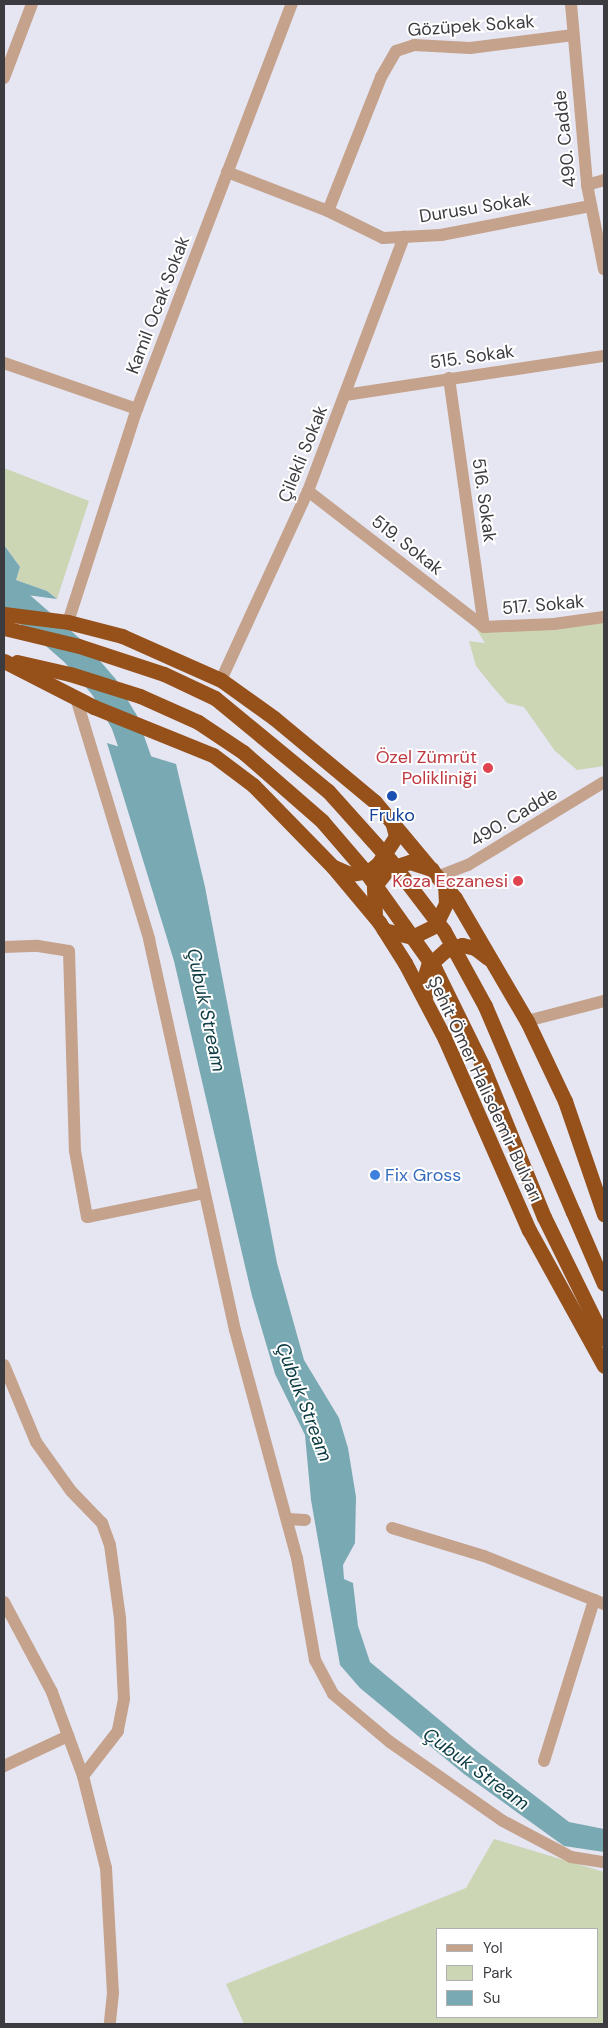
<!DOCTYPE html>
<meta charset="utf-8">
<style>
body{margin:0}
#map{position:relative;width:608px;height:2028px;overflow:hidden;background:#e6e5f2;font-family:"DM Sans",sans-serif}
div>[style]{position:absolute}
.green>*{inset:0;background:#ccd6b5}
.water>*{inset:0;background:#79a9b3}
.river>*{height:28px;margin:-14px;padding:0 14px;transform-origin:14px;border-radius:14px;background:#79a9b3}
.minor>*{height:12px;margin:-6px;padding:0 6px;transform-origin:6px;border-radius:6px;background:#c4a28c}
.highway>*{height:15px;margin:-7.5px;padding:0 7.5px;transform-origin:7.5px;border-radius:7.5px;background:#96511b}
.highway-bridge>*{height:15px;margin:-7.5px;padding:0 7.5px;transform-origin:7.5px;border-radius:7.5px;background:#96511b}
.dots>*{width:14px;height:14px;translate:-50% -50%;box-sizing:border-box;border:2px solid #fff;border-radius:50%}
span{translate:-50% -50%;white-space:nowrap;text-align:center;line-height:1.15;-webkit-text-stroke:4px #fff;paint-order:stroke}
.street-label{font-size:18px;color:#3c3b40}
.health-label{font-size:18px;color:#be3a42}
.right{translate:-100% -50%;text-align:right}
.transit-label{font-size:18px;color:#164399}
.shop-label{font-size:18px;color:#366cbe}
.left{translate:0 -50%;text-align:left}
.water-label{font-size:19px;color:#0d3b43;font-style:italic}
.frame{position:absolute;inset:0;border:5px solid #3c3b40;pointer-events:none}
.legend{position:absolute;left:436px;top:1928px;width:162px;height:90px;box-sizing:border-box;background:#fff;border:1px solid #b1b1b3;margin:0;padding:6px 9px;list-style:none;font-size:15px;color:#3c3b40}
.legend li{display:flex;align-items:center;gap:10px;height:25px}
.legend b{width:25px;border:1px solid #b1b1b3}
</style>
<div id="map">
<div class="green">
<div style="clip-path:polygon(4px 468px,89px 501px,57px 599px,47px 591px,16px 580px,20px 567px,4px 545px)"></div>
<div style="clip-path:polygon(604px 621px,604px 766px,577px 770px,555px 751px,524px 707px,507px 703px,492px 686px,476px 666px,469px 641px,485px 643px,475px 627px)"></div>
<div style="clip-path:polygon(evenodd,494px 1839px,604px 1872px,604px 2024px,244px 2024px,226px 1984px,466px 1888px,494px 1839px,437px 1929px,597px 1929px,597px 2017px,437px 2017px,437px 1929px)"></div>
</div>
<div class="water">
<div style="clip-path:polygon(4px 545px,20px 567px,16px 580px,47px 591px,57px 599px,4px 592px)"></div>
<div style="clip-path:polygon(107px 743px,176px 764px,205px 887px,277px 1263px,304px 1360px,339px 1418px,348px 1448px,356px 1497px,355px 1543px,343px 1565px,344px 1579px,353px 1583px,358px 1626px,370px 1662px,478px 1752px,569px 1822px,604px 1829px,604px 1852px,564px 1846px,464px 1774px,360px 1688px,340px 1665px,311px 1500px,305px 1435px,275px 1374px,252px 1296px,174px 961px)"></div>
</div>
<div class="river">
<div style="left:4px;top:591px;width:94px;rotate:41.1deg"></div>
<div style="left:75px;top:653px;width:45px;rotate:49.5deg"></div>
<div style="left:104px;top:687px;width:39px;rotate:60deg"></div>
<div style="left:124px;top:721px;width:70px;rotate:70.8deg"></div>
</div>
<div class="minor">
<div style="left:571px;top:4px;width:182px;rotate:84.9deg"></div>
<div style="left:587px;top:185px;width:86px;rotate:78.6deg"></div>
<div style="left:4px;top:78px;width:79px;rotate:-69.3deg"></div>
<div style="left:227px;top:172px;width:108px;rotate:21.1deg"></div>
<div style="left:328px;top:211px;width:61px;rotate:26.1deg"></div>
<div style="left:383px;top:238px;width:58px;rotate:-3deg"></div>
<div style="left:441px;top:235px;width:152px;rotate:-11deg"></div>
<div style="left:587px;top:185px;width:18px;rotate:-16deg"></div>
<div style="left:328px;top:211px;width:144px;rotate:-68.4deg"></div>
<div style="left:381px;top:77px;width:30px;rotate:-60deg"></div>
<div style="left:396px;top:51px;width:19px;rotate:-18deg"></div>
<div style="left:414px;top:45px;width:56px;rotate:3.1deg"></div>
<div style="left:470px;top:48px;width:104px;rotate:-7.2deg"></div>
<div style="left:4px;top:363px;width:141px;rotate:19.1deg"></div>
<div style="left:449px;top:378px;width:251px;rotate:82deg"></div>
<div style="left:345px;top:395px;width:262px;rotate:-8.6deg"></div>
<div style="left:308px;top:491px;width:222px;rotate:37.7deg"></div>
<div style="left:68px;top:622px;width:224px;rotate:-72.1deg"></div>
<div style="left:137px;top:409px;width:434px;rotate:-69.1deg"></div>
<div style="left:484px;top:627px;width:70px;rotate:-2.5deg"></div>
<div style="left:554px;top:624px;width:50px;rotate:-8deg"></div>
<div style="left:221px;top:680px;width:208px;rotate:-65.3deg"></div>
<div style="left:308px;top:491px;width:272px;rotate:-69.3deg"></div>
<div style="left:76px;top:698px;width:252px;rotate:73.1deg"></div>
<div style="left:149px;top:939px;width:400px;rotate:77.6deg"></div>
<div style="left:235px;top:1330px;width:236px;rotate:74.8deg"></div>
<div style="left:297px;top:1558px;width:104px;rotate:80deg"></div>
<div style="left:315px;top:1660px;width:38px;rotate:62deg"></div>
<div style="left:333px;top:1694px;width:75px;rotate:40.1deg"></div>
<div style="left:390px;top:1742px;width:138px;rotate:35deg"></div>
<div style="left:503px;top:1821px;width:77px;rotate:27.9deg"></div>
<div style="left:571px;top:1857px;width:33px;rotate:9deg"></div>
<div style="left:439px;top:876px;width:31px;rotate:-21deg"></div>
<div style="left:468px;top:865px;width:159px;rotate:-31.4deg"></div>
<div style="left:4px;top:947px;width:34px;rotate:-2deg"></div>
<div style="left:38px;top:946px;width:31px;rotate:9deg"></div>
<div style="left:69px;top:951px;width:200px;rotate:88.3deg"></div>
<div style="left:75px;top:1151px;width:67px;rotate:79.7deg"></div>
<div style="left:87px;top:1217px;width:119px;rotate:-11.6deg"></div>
<div style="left:527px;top:1021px;width:80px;rotate:-14.6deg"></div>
<div style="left:4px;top:1365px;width:83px;rotate:67.4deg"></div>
<div style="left:36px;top:1442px;width:60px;rotate:54.5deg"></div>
<div style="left:71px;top:1491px;width:45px;rotate:45.9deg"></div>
<div style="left:102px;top:1523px;width:23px;rotate:70deg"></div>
<div style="left:110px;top:1545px;width:74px;rotate:82.2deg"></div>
<div style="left:120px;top:1618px;width:81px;rotate:87.2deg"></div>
<div style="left:124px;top:1699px;width:33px;rotate:101deg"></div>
<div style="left:118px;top:1731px;width:57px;rotate:127.9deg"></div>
<div style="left:83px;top:1776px;width:90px;rotate:-110.3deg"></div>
<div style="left:52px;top:1692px;width:102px;rotate:-118.1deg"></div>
<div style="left:288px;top:1519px;width:17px;rotate:3deg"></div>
<div style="left:392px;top:1528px;width:96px;rotate:16.9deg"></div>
<div style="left:484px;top:1556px;width:129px;rotate:21.8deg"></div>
<div style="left:544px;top:1761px;width:169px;rotate:-72.7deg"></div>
<div style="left:4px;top:1766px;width:71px;rotate:-25.1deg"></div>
<div style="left:83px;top:1776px;width:95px;rotate:76deg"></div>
<div style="left:106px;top:1868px;width:125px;rotate:86.8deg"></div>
<div style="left:113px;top:1993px;width:31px;rotate:96deg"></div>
</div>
<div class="highway">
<div style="left:4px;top:614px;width:64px;rotate:7.1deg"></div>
<div style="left:68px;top:622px;width:56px;rotate:14.5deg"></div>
<div style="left:122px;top:636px;width:108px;rotate:24deg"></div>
<div style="left:221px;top:680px;width:65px;rotate:35.6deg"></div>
<div style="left:274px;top:718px;width:131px;rotate:39.7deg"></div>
<div style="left:375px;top:802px;width:125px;rotate:50.2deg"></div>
<div style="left:455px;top:898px;width:143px;rotate:59.7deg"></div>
<div style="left:527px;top:1021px;width:89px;rotate:64.6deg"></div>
<div style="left:565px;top:1101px;width:120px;rotate:71deg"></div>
<div style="left:4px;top:661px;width:101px;rotate:27.1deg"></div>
<div style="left:94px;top:707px;width:128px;rotate:22deg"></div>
<div style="left:213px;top:755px;width:50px;rotate:36.9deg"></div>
<div style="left:253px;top:785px;width:115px;rotate:45.7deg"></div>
<div style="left:333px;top:867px;width:72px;rotate:50.1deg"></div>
<div style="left:379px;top:922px;width:49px;rotate:57.6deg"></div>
<div style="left:405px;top:963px;width:86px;rotate:62.2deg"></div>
<div style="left:445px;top:1039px;width:209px;rotate:66.3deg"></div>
<div style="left:529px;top:1230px;width:155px;rotate:61.1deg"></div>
<div style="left:17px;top:662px;width:54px;rotate:12.8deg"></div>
<div style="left:334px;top:867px;width:17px;rotate:24deg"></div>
<div style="left:350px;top:874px;width:19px;rotate:-9deg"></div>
<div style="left:369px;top:871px;width:11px;rotate:-38deg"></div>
<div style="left:378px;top:864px;width:33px;rotate:-57deg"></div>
<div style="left:396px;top:836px;width:16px;rotate:-105deg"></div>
<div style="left:375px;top:916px;width:29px;rotate:-92deg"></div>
<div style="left:374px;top:887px;width:23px;rotate:-52deg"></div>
<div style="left:388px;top:869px;width:23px;rotate:-18deg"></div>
<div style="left:410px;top:862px;width:23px;rotate:18deg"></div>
<div style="left:384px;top:930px;width:29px;rotate:14deg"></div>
<div style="left:412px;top:937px;width:25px;rotate:-26deg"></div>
<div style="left:435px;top:926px;width:25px;rotate:-64deg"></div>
<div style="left:446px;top:903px;width:18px;rotate:-93deg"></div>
<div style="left:425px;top:997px;width:15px;rotate:-98deg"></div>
<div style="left:423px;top:982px;width:17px;rotate:-73deg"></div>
<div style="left:428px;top:966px;width:24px;rotate:-42deg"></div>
<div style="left:446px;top:950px;width:17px;rotate:-17deg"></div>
<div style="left:462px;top:945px;width:13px;rotate:13deg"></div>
<div style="left:475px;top:948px;width:16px;rotate:38deg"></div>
<div style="left:573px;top:1212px;width:78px;rotate:66.7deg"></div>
<div style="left:544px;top:1217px;width:136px;rotate:63.8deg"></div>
</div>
<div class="highway-bridge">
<div style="left:4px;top:628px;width:77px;rotate:13.5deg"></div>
<div style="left:79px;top:646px;width:89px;rotate:18.2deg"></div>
<div style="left:164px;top:674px;width:56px;rotate:25.2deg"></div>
<div style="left:215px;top:698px;width:146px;rotate:39.5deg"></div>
<div style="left:328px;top:791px;width:93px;rotate:48.1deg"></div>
<div style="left:390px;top:860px;width:89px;rotate:52.7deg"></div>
<div style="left:444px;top:931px;width:85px;rotate:61.3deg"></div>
<div style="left:485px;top:1006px;width:224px;rotate:66.9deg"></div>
<div style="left:70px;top:674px;width:73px;rotate:17.4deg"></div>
<div style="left:140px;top:696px;width:64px;rotate:24.1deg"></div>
<div style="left:198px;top:722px;width:54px;rotate:33.7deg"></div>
<div style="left:243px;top:752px;width:105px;rotate:41.1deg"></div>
<div style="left:322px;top:821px;width:66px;rotate:49.3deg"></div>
<div style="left:365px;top:871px;width:120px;rotate:54.5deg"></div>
<div style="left:435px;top:969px;width:109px;rotate:63.9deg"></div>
<div style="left:483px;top:1067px;width:162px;rotate:67.9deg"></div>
</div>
<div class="dots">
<div style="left:488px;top:768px;background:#e0444e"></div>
<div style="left:392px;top:796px;background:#1a4fb4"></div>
<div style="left:518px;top:881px;background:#e0444e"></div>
<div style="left:375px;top:1175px;background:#3f7fe0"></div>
</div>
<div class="street-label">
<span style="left:471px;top:26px;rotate:-4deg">Gözüpek Sokak</span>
<span style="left:565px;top:139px;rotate:-96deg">490. Cadde</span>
<span style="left:475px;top:208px;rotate:-9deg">Durusu Sokak</span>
<span style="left:158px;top:305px;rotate:-69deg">Kamil Ocak Sokak</span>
<span style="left:472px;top:357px;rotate:-8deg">515. Sokak</span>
<span style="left:303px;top:454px;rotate:-68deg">Çilekli Sokak</span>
<span style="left:484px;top:500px;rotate:82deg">516. Sokak</span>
<span style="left:407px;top:545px;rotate:38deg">519. Sokak</span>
<span style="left:543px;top:605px;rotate:-5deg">517. Sokak</span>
<span style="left:514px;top:817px;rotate:-31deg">490. Cadde</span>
<span style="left:485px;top:1089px;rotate:65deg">Şehit Ömer Halisdemir Bulvarı</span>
</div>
<div class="health-label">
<span class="right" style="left:477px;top:768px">Özel Zümrüt<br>Polikliniği</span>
<span class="right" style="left:508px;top:881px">Koza Eczanesi</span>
</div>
<div class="transit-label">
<span style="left:392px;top:815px">Fruko</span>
</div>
<div class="shop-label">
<span class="left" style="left:385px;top:1175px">Fix Gross</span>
</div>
<div class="water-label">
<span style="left:206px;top:1010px;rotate:78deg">Çubuk Stream</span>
<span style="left:304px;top:1402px;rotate:69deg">Çubuk Stream</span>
<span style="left:476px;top:1769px;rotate:36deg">Çubuk Stream</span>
</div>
<div class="frame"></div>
<ul class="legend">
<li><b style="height:6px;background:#c4a28c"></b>Yol</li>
<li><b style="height:14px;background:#ccd6b5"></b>Park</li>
<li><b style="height:14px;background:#79a9b3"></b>Su</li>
</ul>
</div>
